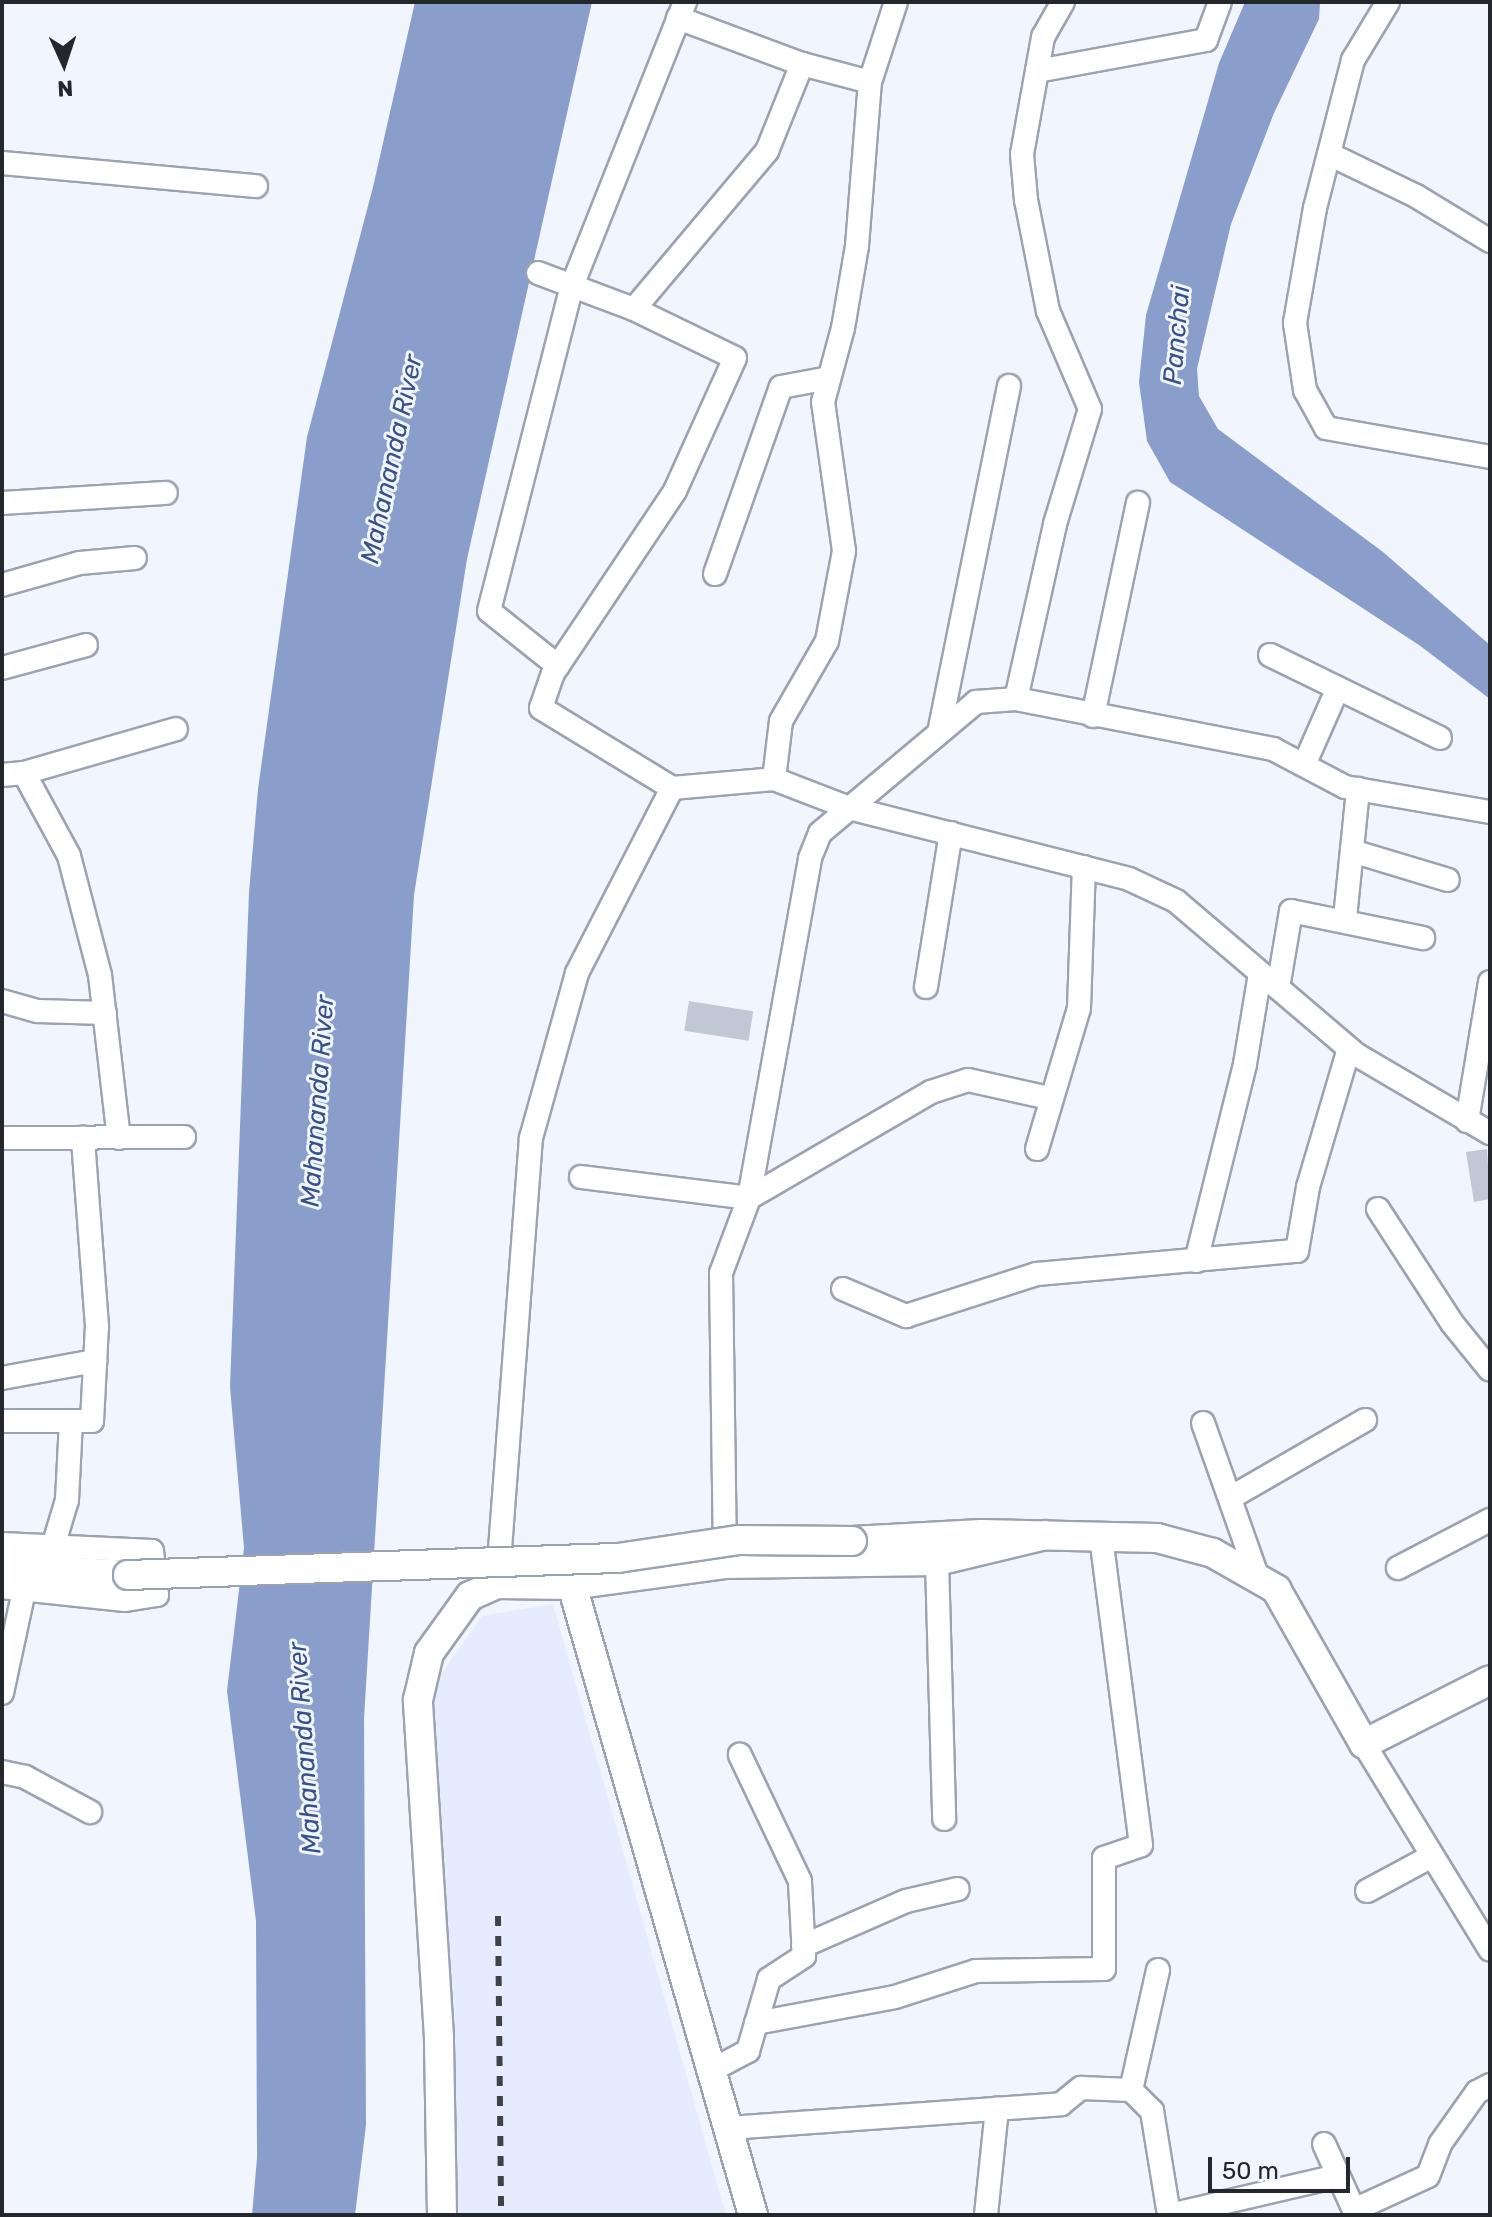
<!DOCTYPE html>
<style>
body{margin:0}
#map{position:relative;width:1492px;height:2217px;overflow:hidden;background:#f1f5fd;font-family:Rubik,sans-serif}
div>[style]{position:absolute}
.built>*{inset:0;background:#e4ecfd}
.water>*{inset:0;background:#899ecb}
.building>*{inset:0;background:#c0c7d5;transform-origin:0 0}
.roads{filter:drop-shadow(2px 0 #9ca3b0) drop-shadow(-2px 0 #9ca3b0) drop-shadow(0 2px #9ca3b0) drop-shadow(0 -2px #9ca3b0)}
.minor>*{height:22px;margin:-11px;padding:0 11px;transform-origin:11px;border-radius:11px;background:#fff}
.tertiary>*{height:28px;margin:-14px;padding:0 14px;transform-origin:14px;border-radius:14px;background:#fff}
.rail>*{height:6px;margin-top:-3px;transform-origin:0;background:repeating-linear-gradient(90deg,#3f4348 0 10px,transparent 0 20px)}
.bridges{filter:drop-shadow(2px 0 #9ca3b0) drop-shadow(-2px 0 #9ca3b0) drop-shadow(0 2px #9ca3b0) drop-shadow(0 -2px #9ca3b0)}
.tertiary-bridge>*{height:28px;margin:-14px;padding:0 14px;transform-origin:14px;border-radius:14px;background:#fff}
span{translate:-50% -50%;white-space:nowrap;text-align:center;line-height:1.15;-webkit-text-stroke:6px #f1f5fd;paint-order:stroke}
.water-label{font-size:26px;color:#38518b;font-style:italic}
.frame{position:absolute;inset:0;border:4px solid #24272c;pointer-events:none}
.north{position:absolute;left:24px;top:24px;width:80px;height:80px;-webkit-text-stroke:6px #f1f5fd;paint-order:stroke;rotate:177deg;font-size:22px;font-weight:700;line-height:32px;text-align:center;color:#24272c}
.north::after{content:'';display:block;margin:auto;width:28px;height:36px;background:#24272c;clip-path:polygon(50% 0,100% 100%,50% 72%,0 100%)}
.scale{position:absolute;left:1208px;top:2157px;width:142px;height:36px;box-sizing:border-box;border:4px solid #24272c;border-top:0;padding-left:10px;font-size:24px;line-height:28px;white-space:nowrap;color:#24272c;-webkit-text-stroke:6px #f1f5fd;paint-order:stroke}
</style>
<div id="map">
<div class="built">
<div style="clip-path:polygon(553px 1604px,726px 2215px,452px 2215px,432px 1687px,482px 1616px)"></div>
</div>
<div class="water">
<div style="clip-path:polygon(415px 2px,592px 2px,467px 559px,414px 895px,364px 1719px,366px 2125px,355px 2215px,252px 2215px,257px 2158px,256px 1921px,227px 1691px,244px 1548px,230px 1387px,249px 892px,258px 789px,307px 437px,373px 187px)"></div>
<div style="clip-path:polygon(1245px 2px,1320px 2px,1319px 19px,1274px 113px,1231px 224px,1197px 369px,1199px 396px,1218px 429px,1383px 552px,1490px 645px,1490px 699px,1419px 645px,1170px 482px,1147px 441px,1139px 382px,1146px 315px,1219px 63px)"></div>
</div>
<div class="building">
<div style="left:689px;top:1001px;width:65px;height:30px;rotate:9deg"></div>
<div style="clip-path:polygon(1487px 1149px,1490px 1199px,1474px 1202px,1466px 1152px)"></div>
</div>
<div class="roads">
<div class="minor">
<div style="left:1388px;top:2px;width:68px;rotate:121.1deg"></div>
<div style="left:1353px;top:60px;width:153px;rotate:104.4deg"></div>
<div style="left:1315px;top:208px;width:117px;rotate:99.9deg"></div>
<div style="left:1295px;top:323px;width:68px;rotate:81.5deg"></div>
<div style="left:1305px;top:390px;width:43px;rotate:61.1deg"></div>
<div style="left:1326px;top:428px;width:167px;rotate:10deg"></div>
<div style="left:678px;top:18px;width:132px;rotate:20.4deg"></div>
<div style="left:1037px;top:71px;width:172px;rotate:-10.4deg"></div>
<div style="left:1206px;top:40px;width:40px;rotate:-69.8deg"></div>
<div style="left:1329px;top:154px;width:97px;rotate:25.8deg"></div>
<div style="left:1416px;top:196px;width:87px;rotate:31.3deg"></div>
<div style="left:2px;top:163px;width:255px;rotate:5.2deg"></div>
<div style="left:538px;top:273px;width:103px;rotate:20.6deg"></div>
<div style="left:634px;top:309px;width:112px;rotate:25.9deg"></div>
<div style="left:735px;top:358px;width:146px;rotate:114.3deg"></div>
<div style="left:675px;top:491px;width:219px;rotate:123.8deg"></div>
<div style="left:553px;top:673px;width:37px;rotate:109deg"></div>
<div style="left:541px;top:708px;width:153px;rotate:31.4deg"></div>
<div style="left:672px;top:788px;width:102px;rotate:-5deg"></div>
<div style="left:774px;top:779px;width:80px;rotate:21.1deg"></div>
<div style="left:849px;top:808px;width:289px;rotate:14.2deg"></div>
<div style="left:1129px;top:879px;width:52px;rotate:25.1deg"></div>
<div style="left:1176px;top:901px;width:238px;rotate:40.4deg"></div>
<div style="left:1357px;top:1055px;width:154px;rotate:30.4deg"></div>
<div style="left:634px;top:309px;width:207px;rotate:-49.9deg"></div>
<div style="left:767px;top:151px;width:94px;rotate:-68.1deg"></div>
<div style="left:802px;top:64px;width:70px;rotate:14.8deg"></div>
<div style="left:2px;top:503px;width:164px;rotate:-3.5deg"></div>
<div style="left:715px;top:574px;width:198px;rotate:-70.6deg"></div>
<div style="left:781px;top:387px;width:49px;rotate:-10.6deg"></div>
<div style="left:2px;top:585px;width:81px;rotate:-15.8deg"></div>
<div style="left:80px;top:563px;width:55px;rotate:-5.2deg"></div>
<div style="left:1270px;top:655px;width:189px;rotate:26deg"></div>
<div style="left:558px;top:666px;width:88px;rotate:-141.4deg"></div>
<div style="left:489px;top:611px;width:335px;rotate:-75.7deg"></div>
<div style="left:572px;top:286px;width:306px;rotate:-68.3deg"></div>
<div style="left:2px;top:668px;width:87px;rotate:-15.3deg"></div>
<div style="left:1016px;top:699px;width:179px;rotate:-77.4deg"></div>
<div style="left:1055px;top:524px;width:120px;rotate:-73.1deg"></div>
<div style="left:1090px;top:409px;width:107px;rotate:-113.2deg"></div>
<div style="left:1048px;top:311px;width:113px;rotate:-101.2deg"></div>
<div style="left:1026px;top:200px;width:46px;rotate:-95deg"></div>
<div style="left:1022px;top:154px;width:119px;rotate:-79.8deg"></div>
<div style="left:1043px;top:37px;width:40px;rotate:-60.3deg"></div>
<div style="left:1093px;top:716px;width:218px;rotate:-78.1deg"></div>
<div style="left:940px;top:728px;width:349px;rotate:-78.6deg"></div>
<div style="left:1304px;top:765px;width:84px;rotate:-66.2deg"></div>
<div style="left:24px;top:773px;width:94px;rotate:61.5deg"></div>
<div style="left:69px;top:856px;width:123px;rotate:75.4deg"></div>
<div style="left:100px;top:975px;width:164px;rotate:83.4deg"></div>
<div style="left:2px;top:775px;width:22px;rotate:-5deg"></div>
<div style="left:24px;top:773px;width:158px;rotate:-16.1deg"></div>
<div style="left:774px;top:779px;width:58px;rotate:-83.1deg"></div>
<div style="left:781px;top:721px;width:92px;rotate:-60.1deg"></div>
<div style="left:827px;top:641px;width:92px;rotate:-79.3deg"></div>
<div style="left:844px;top:551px;width:150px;rotate:-98deg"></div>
<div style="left:823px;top:402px;width:77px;rotate:-74.9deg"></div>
<div style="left:843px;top:328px;width:83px;rotate:-80.3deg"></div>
<div style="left:857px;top:246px;width:165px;rotate:-85.5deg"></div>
<div style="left:870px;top:82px;width:84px;rotate:-72deg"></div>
<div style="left:1352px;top:851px;width:100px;rotate:16.8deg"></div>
<div style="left:1345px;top:918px;width:130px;rotate:-84.2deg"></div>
<div style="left:926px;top:987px;width:156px;rotate:-80.8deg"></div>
<div style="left:1278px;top:988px;width:78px;rotate:-80.4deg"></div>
<div style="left:1291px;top:911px;width:135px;rotate:11.6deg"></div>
<div style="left:2px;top:1001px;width:37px;rotate:16deg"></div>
<div style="left:38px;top:1011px;width:67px;rotate:1.7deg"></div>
<div style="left:1467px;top:1121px;width:141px;rotate:-80.6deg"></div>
<div style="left:2px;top:1138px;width:182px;rotate:-0.3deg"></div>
<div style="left:1037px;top:1149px;width:147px;rotate:-73.4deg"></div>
<div style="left:1079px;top:1008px;width:141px;rotate:-88deg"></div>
<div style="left:581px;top:1177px;width:169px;rotate:7.1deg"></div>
<div style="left:749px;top:1198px;width:211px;rotate:-30.2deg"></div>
<div style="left:931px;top:1092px;width:39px;rotate:-18deg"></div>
<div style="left:968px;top:1080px;width:83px;rotate:12.5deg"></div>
<div style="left:1378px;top:1209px;width:136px;rotate:57deg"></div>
<div style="left:1452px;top:1323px;width:60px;rotate:51deg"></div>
<div style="left:1196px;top:1261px;width:203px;rotate:-76deg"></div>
<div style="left:1245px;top:1064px;width:92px;rotate:-80.6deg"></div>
<div style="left:843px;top:1289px;width:69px;rotate:23.2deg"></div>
<div style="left:906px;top:1316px;width:138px;rotate:-17.8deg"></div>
<div style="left:1037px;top:1274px;width:261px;rotate:-5.1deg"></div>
<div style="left:1297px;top:1251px;width:65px;rotate:-80.2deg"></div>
<div style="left:1308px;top:1187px;width:144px;rotate:-73.5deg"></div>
<div style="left:2px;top:1378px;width:95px;rotate:-10.4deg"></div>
<div style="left:2px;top:1421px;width:90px"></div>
<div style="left:92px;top:1421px;width:95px;rotate:-87deg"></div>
<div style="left:97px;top:1326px;width:189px;rotate:-94.3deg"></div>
<div style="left:1203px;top:1423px;width:164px;rotate:70.5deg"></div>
<div style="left:1230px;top:1498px;width:156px;rotate:-30deg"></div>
<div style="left:2px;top:1544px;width:150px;rotate:2.7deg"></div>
<div style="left:152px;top:1551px;width:44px;rotate:83.5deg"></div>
<div style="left:157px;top:1595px;width:32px;rotate:171deg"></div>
<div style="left:125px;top:1600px;width:124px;rotate:-174deg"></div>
<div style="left:52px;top:1550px;width:52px;rotate:-73.3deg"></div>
<div style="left:67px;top:1500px;width:79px;rotate:-87.1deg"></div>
<div style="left:725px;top:1558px;width:285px;rotate:-90.8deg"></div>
<div style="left:721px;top:1273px;width:80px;rotate:-69.5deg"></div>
<div style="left:749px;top:1198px;width:345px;rotate:-79.8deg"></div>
<div style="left:810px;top:858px;width:27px;rotate:-68deg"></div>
<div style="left:820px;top:833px;width:204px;rotate:-40deg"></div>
<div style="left:976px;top:702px;width:40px;rotate:-4.3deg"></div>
<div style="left:1016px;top:699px;width:262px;rotate:11deg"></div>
<div style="left:1273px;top:749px;width:81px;rotate:27.8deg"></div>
<div style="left:1345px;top:787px;width:147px;rotate:9.8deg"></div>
<div style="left:937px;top:1561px;width:258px;rotate:88.4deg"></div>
<div style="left:1398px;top:1568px;width:104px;rotate:-27.6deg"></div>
<div style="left:498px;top:1576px;width:439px;rotate:-85.7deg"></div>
<div style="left:531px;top:1138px;width:171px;rotate:-74.4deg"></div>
<div style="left:577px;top:973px;width:208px;rotate:-62.8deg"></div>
<div style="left:2px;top:1693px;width:105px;rotate:-77.9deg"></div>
<div style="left:1364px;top:1744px;width:241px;rotate:58.5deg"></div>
<div style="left:2px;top:1772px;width:24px;rotate:12deg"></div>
<div style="left:25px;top:1777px;width:74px;rotate:28.3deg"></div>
<div style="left:1367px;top:1891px;width:74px;rotate:-28.3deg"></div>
<div style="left:803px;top:1946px;width:112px;rotate:-23.6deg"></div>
<div style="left:906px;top:1901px;width:53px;rotate:-13deg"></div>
<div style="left:756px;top:2023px;width:141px;rotate:-10.6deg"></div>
<div style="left:895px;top:1997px;width:85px;rotate:-17.8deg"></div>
<div style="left:976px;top:1971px;width:128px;rotate:-0.9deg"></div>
<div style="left:1104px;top:1969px;width:111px;rotate:-90deg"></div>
<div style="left:1104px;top:1858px;width:39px;rotate:-19deg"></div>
<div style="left:1141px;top:1845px;width:311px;rotate:-97.4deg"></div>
<div style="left:712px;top:2070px;width:41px;rotate:-27.8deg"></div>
<div style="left:748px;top:2051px;width:75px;rotate:-73.7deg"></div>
<div style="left:769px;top:1979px;width:42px;rotate:-33.3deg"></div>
<div style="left:804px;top:1956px;width:75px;rotate:-93.1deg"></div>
<div style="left:800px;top:1881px;width:140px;rotate:-115.5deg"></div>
<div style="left:1131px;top:2090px;width:123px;rotate:-77.3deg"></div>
<div style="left:729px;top:2128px;width:333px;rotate:-4.1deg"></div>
<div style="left:1061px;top:2104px;width:26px;rotate:-39deg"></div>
<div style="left:1081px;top:2088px;width:50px;rotate:2.3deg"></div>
<div style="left:1131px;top:2090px;width:30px;rotate:45deg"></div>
<div style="left:1152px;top:2111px;width:105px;rotate:80.7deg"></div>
<div style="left:1324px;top:2144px;width:72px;rotate:65.6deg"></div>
<div style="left:1354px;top:2210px;width:81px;rotate:-24.7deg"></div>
<div style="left:1428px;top:2176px;width:34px;rotate:-69deg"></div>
<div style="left:1440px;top:2144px;width:64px;rotate:-54.6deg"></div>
<div style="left:1477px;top:2092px;width:15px;rotate:-28deg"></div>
<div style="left:986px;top:2215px;width:107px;rotate:-84.1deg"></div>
<div style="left:1170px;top:2215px;width:172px;rotate:-13.1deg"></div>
</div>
<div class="tertiary">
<div style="left:852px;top:1541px;width:129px;rotate:-3.1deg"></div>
<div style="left:981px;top:1534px;width:176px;rotate:1.3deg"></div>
<div style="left:1157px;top:1538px;width:58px;rotate:15deg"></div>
<div style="left:1213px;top:1553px;width:73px;rotate:29.7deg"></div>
<div style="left:1276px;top:1589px;width:178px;rotate:60.4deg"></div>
<div style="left:1364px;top:1744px;width:141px;rotate:-26.9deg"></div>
<div style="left:2px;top:1568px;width:126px;rotate:3.2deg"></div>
<div style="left:572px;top:1585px;width:655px;rotate:73.97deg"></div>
<div style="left:442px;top:2215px;width:178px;rotate:-91deg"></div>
<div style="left:439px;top:2037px;width:338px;rotate:-93.6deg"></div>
<div style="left:418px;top:1700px;width:48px;rotate:-76.8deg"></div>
<div style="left:429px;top:1653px;width:70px;rotate:-54.3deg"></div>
<div style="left:470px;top:1596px;width:30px;rotate:-24deg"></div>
<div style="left:497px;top:1584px;width:75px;rotate:0.8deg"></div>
<div style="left:572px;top:1585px;width:154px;rotate:-7.8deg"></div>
<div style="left:725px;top:1564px;width:212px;rotate:-0.8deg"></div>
<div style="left:937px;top:1561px;width:111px;rotate:-13.5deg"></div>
</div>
</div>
<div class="rail">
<div style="left:498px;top:1916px;width:299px;rotate:89.4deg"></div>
</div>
<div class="bridges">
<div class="tertiary-bridge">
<div style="left:128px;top:1575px;width:490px;rotate:-2deg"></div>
<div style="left:618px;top:1558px;width:121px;rotate:-8.5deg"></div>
<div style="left:738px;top:1540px;width:114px;rotate:0.5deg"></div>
</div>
</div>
<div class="water-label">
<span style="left:1177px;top:335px;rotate:-85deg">Panchai</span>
<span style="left:392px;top:459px;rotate:-78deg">Mahananda River</span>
<span style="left:318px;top:1101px;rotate:-86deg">Mahananda River</span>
<span style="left:305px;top:1748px;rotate:-94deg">Mahananda River</span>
</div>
<div class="frame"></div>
<div class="north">N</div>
<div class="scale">50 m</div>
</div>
